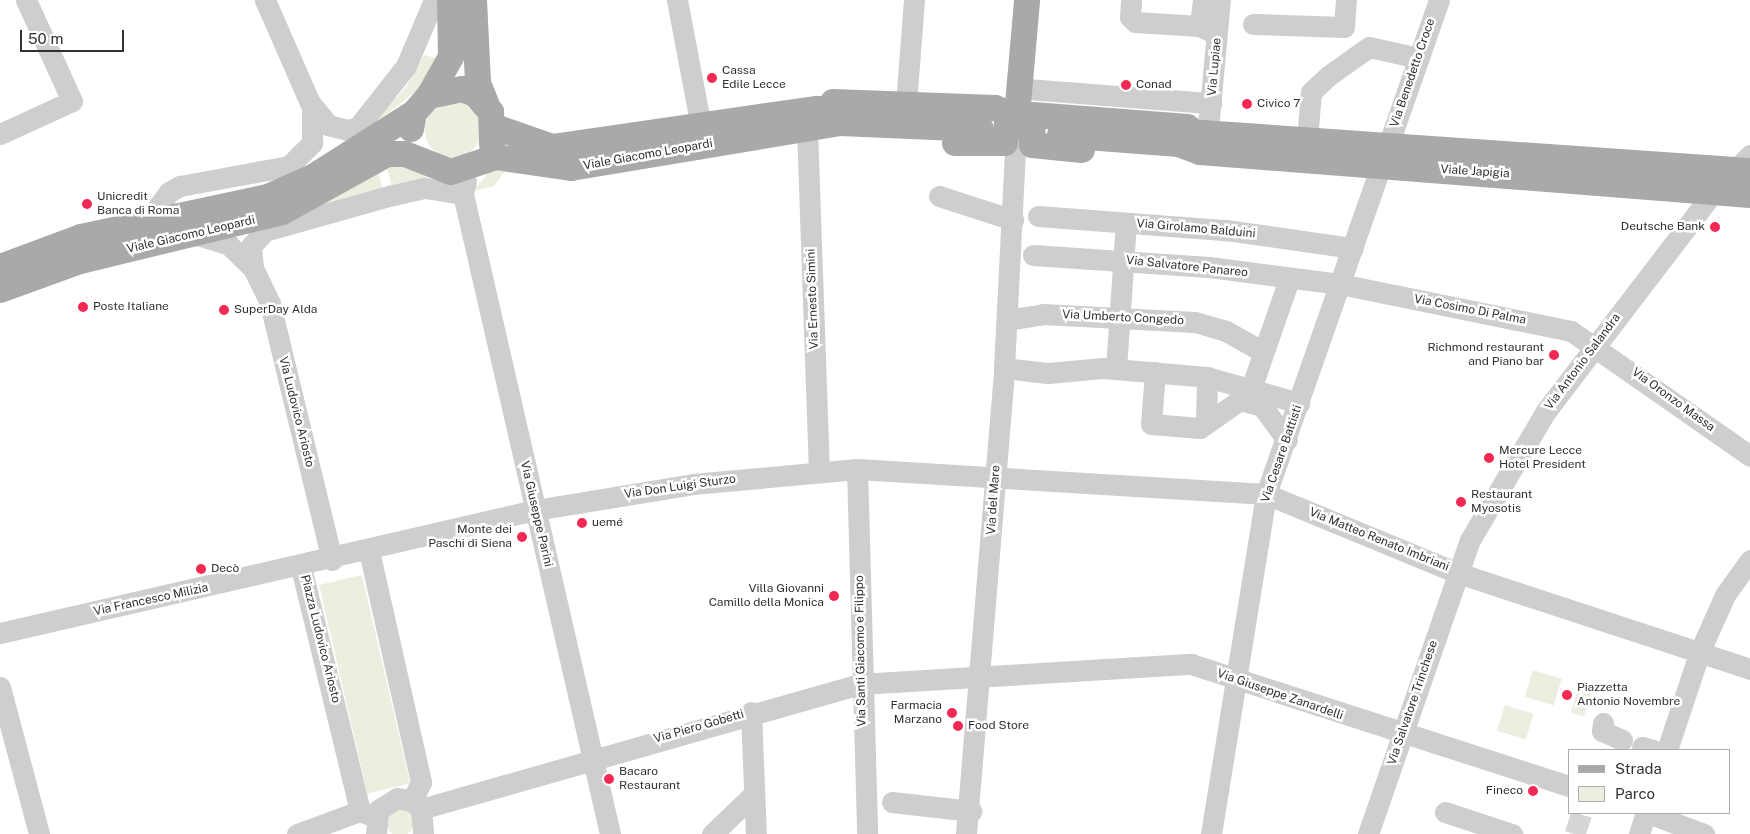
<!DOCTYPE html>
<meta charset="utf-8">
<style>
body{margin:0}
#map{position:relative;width:1750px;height:834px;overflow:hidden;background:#fff;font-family:"Public Sans",sans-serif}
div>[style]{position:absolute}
.green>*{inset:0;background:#eaefdf;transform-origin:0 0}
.round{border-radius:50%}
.minor-tunnel>*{height:21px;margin-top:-10.5px;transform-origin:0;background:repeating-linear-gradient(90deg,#d6d6d6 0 21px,transparent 0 32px)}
.minor>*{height:21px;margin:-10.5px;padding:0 10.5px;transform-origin:10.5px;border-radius:10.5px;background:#cecece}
.major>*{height:26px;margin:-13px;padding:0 13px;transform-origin:13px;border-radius:13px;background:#a9a9a9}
.dots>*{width:14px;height:14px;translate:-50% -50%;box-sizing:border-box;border:2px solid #fff;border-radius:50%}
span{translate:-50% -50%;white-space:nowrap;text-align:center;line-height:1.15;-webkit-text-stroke:5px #fff;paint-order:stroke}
.street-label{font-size:12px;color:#313131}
.poi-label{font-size:12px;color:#313131}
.left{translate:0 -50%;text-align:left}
.right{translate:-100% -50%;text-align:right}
.legend{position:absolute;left:1568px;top:749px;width:162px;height:65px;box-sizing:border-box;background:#fff;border:1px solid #adadad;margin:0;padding:6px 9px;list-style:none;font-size:15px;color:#313131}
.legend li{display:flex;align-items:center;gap:10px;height:25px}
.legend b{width:25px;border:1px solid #adadad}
.scale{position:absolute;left:20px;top:30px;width:104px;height:22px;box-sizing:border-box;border:2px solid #313131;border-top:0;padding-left:6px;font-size:15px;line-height:18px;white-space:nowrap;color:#313131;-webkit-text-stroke:4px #fff;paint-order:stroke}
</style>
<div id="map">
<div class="green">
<div style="clip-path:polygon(424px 55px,440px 59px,431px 79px,364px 132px,406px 87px)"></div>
<div class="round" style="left:425px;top:102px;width:56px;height:56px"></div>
<div style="clip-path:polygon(386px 164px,411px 166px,427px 178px,392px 188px)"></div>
<div style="clip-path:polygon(508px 167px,494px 186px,473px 191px,490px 171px)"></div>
<div style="clip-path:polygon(378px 168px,382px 189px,305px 213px)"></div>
<div style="left:362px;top:575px;width:214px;height:44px;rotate:77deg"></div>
<div style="left:1533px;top:670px;width:30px;height:28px;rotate:17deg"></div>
<div style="left:1579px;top:685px;width:14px;height:29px;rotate:17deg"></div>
<div style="left:1505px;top:705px;width:30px;height:27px;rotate:17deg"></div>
<div class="round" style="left:386px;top:808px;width:28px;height:28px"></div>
</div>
<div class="minor-tunnel">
<div style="left:1575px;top:834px;width:22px;rotate:-72deg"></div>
</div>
<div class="minor">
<div style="left:265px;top:0;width:130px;rotate:66.4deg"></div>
<div style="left:677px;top:0;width:129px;rotate:79.3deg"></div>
<div style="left:1131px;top:0;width:17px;rotate:93deg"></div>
<div style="left:1130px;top:17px;width:7px;rotate:45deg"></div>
<div style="left:1135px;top:22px;width:65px;rotate:3.5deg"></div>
<div style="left:1203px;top:0;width:26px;rotate:97deg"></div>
<div style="left:1200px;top:26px;width:15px;rotate:28deg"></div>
<div style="left:1253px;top:24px;width:91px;rotate:1.9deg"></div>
<div style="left:1344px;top:27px;width:27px;rotate:-86deg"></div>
<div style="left:1027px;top:89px;width:185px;rotate:4.4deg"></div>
<div style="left:906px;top:104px;width:104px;rotate:-85.6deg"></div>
<div style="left:312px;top:105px;width:26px;rotate:51deg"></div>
<div style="left:328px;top:125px;width:21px;rotate:14deg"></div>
<div style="left:348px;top:130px;width:10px;rotate:-17deg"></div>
<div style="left:358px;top:127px;width:78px;rotate:-51.8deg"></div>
<div style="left:406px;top:66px;width:72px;rotate:-67deg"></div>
<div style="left:807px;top:129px;width:340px;rotate:88deg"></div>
<div style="left:1202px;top:133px;width:17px;rotate:-65deg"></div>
<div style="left:1209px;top:118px;width:119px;rotate:-84.7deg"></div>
<div style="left:0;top:134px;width:79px;rotate:-24.6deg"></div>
<div style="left:72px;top:101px;width:111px;rotate:-114.5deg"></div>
<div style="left:1307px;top:139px;width:47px;rotate:-85.1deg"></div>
<div style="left:1311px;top:92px;width:23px;rotate:-43deg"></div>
<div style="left:1328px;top:76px;width:50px;rotate:-35.3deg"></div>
<div style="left:1369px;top:47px;width:51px;rotate:12.4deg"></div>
<div style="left:463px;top:194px;width:657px;rotate:77.06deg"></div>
<div style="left:939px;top:196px;width:78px;rotate:18deg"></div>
<div style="left:1038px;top:216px;width:189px;rotate:4.3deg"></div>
<div style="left:1226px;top:230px;width:128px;rotate:8.1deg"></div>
<div style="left:144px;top:225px;width:41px;rotate:-52.9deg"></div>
<div style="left:169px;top:192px;width:13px;rotate:-29deg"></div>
<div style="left:180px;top:186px;width:111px;rotate:-10.4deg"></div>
<div style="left:289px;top:166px;width:33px;rotate:-45deg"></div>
<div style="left:312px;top:143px;width:38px;rotate:-90deg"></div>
<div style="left:194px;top:234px;width:37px;rotate:17deg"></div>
<div style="left:229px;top:245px;width:33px;rotate:44deg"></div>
<div style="left:1033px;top:255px;width:176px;rotate:3.9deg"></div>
<div style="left:1209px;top:267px;width:132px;rotate:7.4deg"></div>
<div style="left:1340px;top:284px;width:236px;rotate:11.5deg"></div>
<div style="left:1571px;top:331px;width:218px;rotate:34.9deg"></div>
<div style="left:1007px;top:320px;width:36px;rotate:-9deg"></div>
<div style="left:1043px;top:314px;width:152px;rotate:3deg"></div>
<div style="left:1195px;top:322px;width:32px;rotate:16deg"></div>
<div style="left:1226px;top:331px;width:43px;rotate:29.6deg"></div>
<div style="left:1004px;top:368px;width:44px;rotate:6.5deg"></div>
<div style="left:1048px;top:373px;width:55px;rotate:-5.2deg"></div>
<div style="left:1103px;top:368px;width:104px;rotate:4.9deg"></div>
<div style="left:1207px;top:377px;width:96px;rotate:15.8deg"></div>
<div style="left:1116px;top:369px;width:146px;rotate:-86.1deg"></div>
<div style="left:1155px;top:372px;width:52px;rotate:94.4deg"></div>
<div style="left:1151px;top:424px;width:49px;rotate:4.7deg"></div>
<div style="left:1200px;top:428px;width:49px;rotate:-35deg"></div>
<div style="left:1240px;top:400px;width:23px;rotate:15deg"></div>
<div style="left:1262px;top:406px;width:42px;rotate:53.7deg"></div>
<div style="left:1252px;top:386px;width:113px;rotate:-70.9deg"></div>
<div style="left:1206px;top:423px;width:46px;rotate:-88.8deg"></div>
<div style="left:857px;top:469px;width:365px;rotate:88.4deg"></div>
<div style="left:369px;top:551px;width:237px;rotate:77.3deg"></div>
<div style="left:421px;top:782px;width:21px;rotate:115deg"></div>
<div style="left:332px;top:560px;width:264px;rotate:-103.6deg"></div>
<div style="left:270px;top:303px;width:39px;rotate:-116deg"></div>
<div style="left:253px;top:268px;width:22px;rotate:-95deg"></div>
<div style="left:251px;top:246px;width:21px;rotate:-47deg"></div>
<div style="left:265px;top:231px;width:129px;rotate:-15.8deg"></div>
<div style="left:389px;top:196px;width:37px;rotate:-13deg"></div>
<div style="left:425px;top:188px;width:38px;rotate:9deg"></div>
<div style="left:463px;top:194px;width:13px;rotate:-77deg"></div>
<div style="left:301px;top:567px;width:251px;rotate:76.4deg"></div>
<div style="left:360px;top:811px;width:16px;rotate:22deg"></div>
<div style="left:0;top:633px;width:549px;rotate:-12.95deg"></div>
<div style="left:535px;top:510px;width:160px;rotate:-9.3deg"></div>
<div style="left:693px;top:484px;width:165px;rotate:-5.2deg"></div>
<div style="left:857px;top:469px;width:410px;rotate:3.5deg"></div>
<div style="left:1266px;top:494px;width:208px;rotate:22.4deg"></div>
<div style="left:1458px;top:573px;width:307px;rotate:18.2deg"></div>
<div style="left:0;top:687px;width:152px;rotate:75.1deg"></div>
<div style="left:751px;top:712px;width:122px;rotate:87.7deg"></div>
<div style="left:1603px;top:723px;width:8px;rotate:97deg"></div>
<div style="left:1602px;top:731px;width:22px;rotate:24deg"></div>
<div style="left:1642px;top:747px;width:11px;rotate:15deg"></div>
<div style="left:1667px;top:750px;width:104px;rotate:-71.6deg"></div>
<div style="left:1700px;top:651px;width:61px;rotate:-65.9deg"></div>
<div style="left:1725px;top:595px;width:43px;rotate:-54.5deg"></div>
<div style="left:892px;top:802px;width:80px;rotate:6.5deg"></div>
<div style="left:421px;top:809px;width:456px;rotate:-15.9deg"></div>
<div style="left:860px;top:684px;width:332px;rotate:-3.5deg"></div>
<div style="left:1191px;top:664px;width:397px;rotate:17.9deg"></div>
<div style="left:1445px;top:812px;width:71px;rotate:18.2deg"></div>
<div style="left:1648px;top:813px;width:60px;rotate:20.6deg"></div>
<div style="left:297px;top:834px;width:67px;rotate:-20.1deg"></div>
<div style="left:376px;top:834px;width:24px;rotate:-85deg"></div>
<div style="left:378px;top:810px;width:22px;rotate:-32deg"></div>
<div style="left:397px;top:798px;width:15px;rotate:11deg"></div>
<div style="left:412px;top:801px;width:12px;rotate:42deg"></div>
<div style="left:421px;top:809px;width:25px;rotate:85deg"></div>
<div style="left:712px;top:834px;width:57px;rotate:-43.6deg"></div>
<div style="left:966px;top:834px;width:468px;rotate:-85.3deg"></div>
<div style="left:1004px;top:368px;width:241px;rotate:-87.1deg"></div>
<div style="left:1211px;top:834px;width:344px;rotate:-80.8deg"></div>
<div style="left:1266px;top:494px;width:523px;rotate:-70.7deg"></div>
<div style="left:1368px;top:834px;width:311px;rotate:-70.9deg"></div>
<div style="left:1470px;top:540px;width:150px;rotate:-59.5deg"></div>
<div style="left:1546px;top:411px;width:277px;rotate:-52.6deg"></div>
<div style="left:1714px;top:191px;width:51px;rotate:-45deg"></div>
<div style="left:1639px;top:834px;width:22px;rotate:-72deg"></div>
</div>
<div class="major">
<div style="left:474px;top:0;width:83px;rotate:87.2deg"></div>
<div style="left:478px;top:83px;width:24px;rotate:68deg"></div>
<div style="left:429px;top:96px;width:45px;rotate:-60.6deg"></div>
<div style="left:451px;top:57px;width:57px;rotate:-91deg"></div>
<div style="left:833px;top:102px;width:162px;rotate:2.1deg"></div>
<div style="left:995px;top:108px;width:14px;rotate:21deg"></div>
<div style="left:1008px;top:113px;width:30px;rotate:96deg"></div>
<div style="left:1005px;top:143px;width:50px;rotate:180deg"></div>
<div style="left:495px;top:127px;width:60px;rotate:19.3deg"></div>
<div style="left:552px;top:147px;width:268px;rotate:-8.2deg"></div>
<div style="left:817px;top:109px;width:38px;rotate:7deg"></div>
<div style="left:1016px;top:127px;width:127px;rotate:-85deg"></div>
<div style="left:411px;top:129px;width:16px;rotate:-79deg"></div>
<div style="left:414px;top:113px;width:23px;rotate:-49deg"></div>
<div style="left:429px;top:96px;width:34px;rotate:-12deg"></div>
<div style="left:462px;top:89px;width:15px;rotate:23deg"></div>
<div style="left:476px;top:95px;width:23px;rotate:49deg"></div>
<div style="left:491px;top:112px;width:33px;rotate:88deg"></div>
<div style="left:1060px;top:135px;width:119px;rotate:4.3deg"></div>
<div style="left:1179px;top:144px;width:22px;rotate:21deg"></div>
<div style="left:1200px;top:152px;width:552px;rotate:4.47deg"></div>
<div style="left:1165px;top:135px;width:37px;rotate:-3deg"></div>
<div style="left:1202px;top:133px;width:549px;rotate:3.97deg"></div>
<div style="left:1082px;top:150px;width:50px;rotate:-174.3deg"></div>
<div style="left:1032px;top:145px;width:30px;rotate:-88deg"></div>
<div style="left:1033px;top:115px;width:155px;rotate:4.4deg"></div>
<div style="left:0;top:267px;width:86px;rotate:-20.3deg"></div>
<div style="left:81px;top:237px;width:191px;rotate:-12.1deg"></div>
<div style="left:268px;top:197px;width:49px;rotate:-24deg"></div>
<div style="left:313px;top:177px;width:120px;rotate:-32.4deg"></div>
<div style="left:0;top:290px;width:85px;rotate:-19.9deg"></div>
<div style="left:80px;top:261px;width:208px;rotate:-13.6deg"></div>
<div style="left:282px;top:212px;width:120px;rotate:-28.9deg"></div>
<div style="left:387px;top:154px;width:18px"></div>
<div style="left:405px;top:154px;width:49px;rotate:21.4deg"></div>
<div style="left:451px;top:172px;width:47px;rotate:-18.4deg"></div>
<div style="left:496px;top:157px;width:76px;rotate:8.3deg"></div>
<div style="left:571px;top:168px;width:273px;rotate:-9.5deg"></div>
<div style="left:840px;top:123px;width:141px;rotate:2.4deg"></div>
</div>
<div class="dots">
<div style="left:712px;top:78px;background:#f32953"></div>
<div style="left:1126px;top:85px;background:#f32953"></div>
<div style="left:1247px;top:104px;background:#f32953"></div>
<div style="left:87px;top:204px;background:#f32953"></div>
<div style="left:1715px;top:227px;background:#f32953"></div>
<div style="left:83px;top:307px;background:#f32953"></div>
<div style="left:224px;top:310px;background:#f32953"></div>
<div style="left:1554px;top:355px;background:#f32953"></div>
<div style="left:1489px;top:458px;background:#f32953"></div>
<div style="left:1461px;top:502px;background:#f32953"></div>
<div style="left:582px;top:523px;background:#f32953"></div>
<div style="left:522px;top:537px;background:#f32953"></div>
<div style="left:201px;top:569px;background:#f32953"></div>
<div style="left:834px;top:596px;background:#f32953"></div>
<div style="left:1567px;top:695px;background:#f32953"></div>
<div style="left:952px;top:713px;background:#f32953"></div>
<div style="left:958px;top:726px;background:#f32953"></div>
<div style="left:609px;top:779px;background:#f32953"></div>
<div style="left:1533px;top:791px;background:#f32953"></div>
</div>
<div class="street-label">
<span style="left:1215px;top:67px;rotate:-85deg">Via Lupiae</span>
<span style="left:1413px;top:73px;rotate:-71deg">Via Benedetto Croce</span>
<span style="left:648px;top:155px;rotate:-10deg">Viale Giacomo Leopardi</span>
<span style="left:1475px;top:172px;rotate:4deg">Viale Japigia</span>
<span style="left:1196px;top:229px;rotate:5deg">Via Girolamo Balduini</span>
<span style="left:191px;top:235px;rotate:-13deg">Viale Giacomo Leopardi</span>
<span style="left:1187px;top:267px;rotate:6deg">Via Salvatore Panareo</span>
<span style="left:813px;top:299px;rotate:-92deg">Via Ernesto Simini</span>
<span style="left:1470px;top:310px;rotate:11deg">Via Cosimo Di Palma</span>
<span style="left:1123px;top:318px;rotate:3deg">Via Umberto Congedo</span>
<span style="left:1583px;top:362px;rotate:-53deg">Via Antonio Salandra</span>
<span style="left:1673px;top:400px;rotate:36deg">Via Oronzo Massa</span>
<span style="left:296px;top:412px;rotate:76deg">Via Ludovico Ariosto</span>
<span style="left:1282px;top:454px;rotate:-71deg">Via Cesare Battisti</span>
<span style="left:680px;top:487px;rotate:-8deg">Via Don Luigi Sturzo</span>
<span style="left:994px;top:500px;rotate:-86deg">Via del Mare</span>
<span style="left:536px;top:514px;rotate:77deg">Via Giuseppe Parini</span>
<span style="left:1379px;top:540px;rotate:22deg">Via Matteo Renato Imbriani</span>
<span style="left:151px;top:600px;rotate:-12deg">Via Francesco Milizia</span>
<span style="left:320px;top:639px;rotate:76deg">Piazza Ludovico Ariosto</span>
<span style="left:861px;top:651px;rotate:-91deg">Via Santi Giacomo e Filippo</span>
<span style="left:1280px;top:695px;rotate:19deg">Via Giuseppe Zanardelli</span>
<span style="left:1413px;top:703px;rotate:-71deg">Via Salvatore Trinchese</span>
<span style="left:699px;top:727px;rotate:-16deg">Via Piero Gobetti</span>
</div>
<div class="poi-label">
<span class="left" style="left:722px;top:78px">Cassa<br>Edile Lecce</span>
<span class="left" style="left:1136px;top:85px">Conad</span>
<span class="left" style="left:1257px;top:104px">Civico 7</span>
<span class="left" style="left:97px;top:204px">Unicredit<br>Banca di Roma</span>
<span class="right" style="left:1705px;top:227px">Deutsche Bank</span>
<span class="left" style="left:93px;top:307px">Poste Italiane</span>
<span class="left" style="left:234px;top:310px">SuperDay Alda</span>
<span class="right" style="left:1544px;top:355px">Richmond restaurant<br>and Piano bar</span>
<span class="left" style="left:1499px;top:458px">Mercure Lecce<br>Hotel President</span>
<span class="left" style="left:1471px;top:502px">Restaurant<br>Myosotis</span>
<span class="left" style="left:592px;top:523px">uemé</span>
<span class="right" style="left:512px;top:537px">Monte dei<br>Paschi di Siena</span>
<span class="left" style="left:211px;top:569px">Decò</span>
<span class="right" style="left:824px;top:596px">Villa Giovanni<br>Camillo della Monica</span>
<span class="left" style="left:1577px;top:695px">Piazzetta<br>Antonio Novembre</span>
<span class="right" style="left:942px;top:713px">Farmacia<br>Marzano</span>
<span class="left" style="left:968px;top:726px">Food Store</span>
<span class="left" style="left:619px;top:779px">Bacaro<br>Restaurant</span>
<span class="right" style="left:1523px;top:791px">Fineco</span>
</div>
<ul class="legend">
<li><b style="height:6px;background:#a9a9a9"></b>Strada</li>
<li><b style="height:14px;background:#eaefdf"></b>Parco</li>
</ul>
<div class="scale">50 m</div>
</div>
